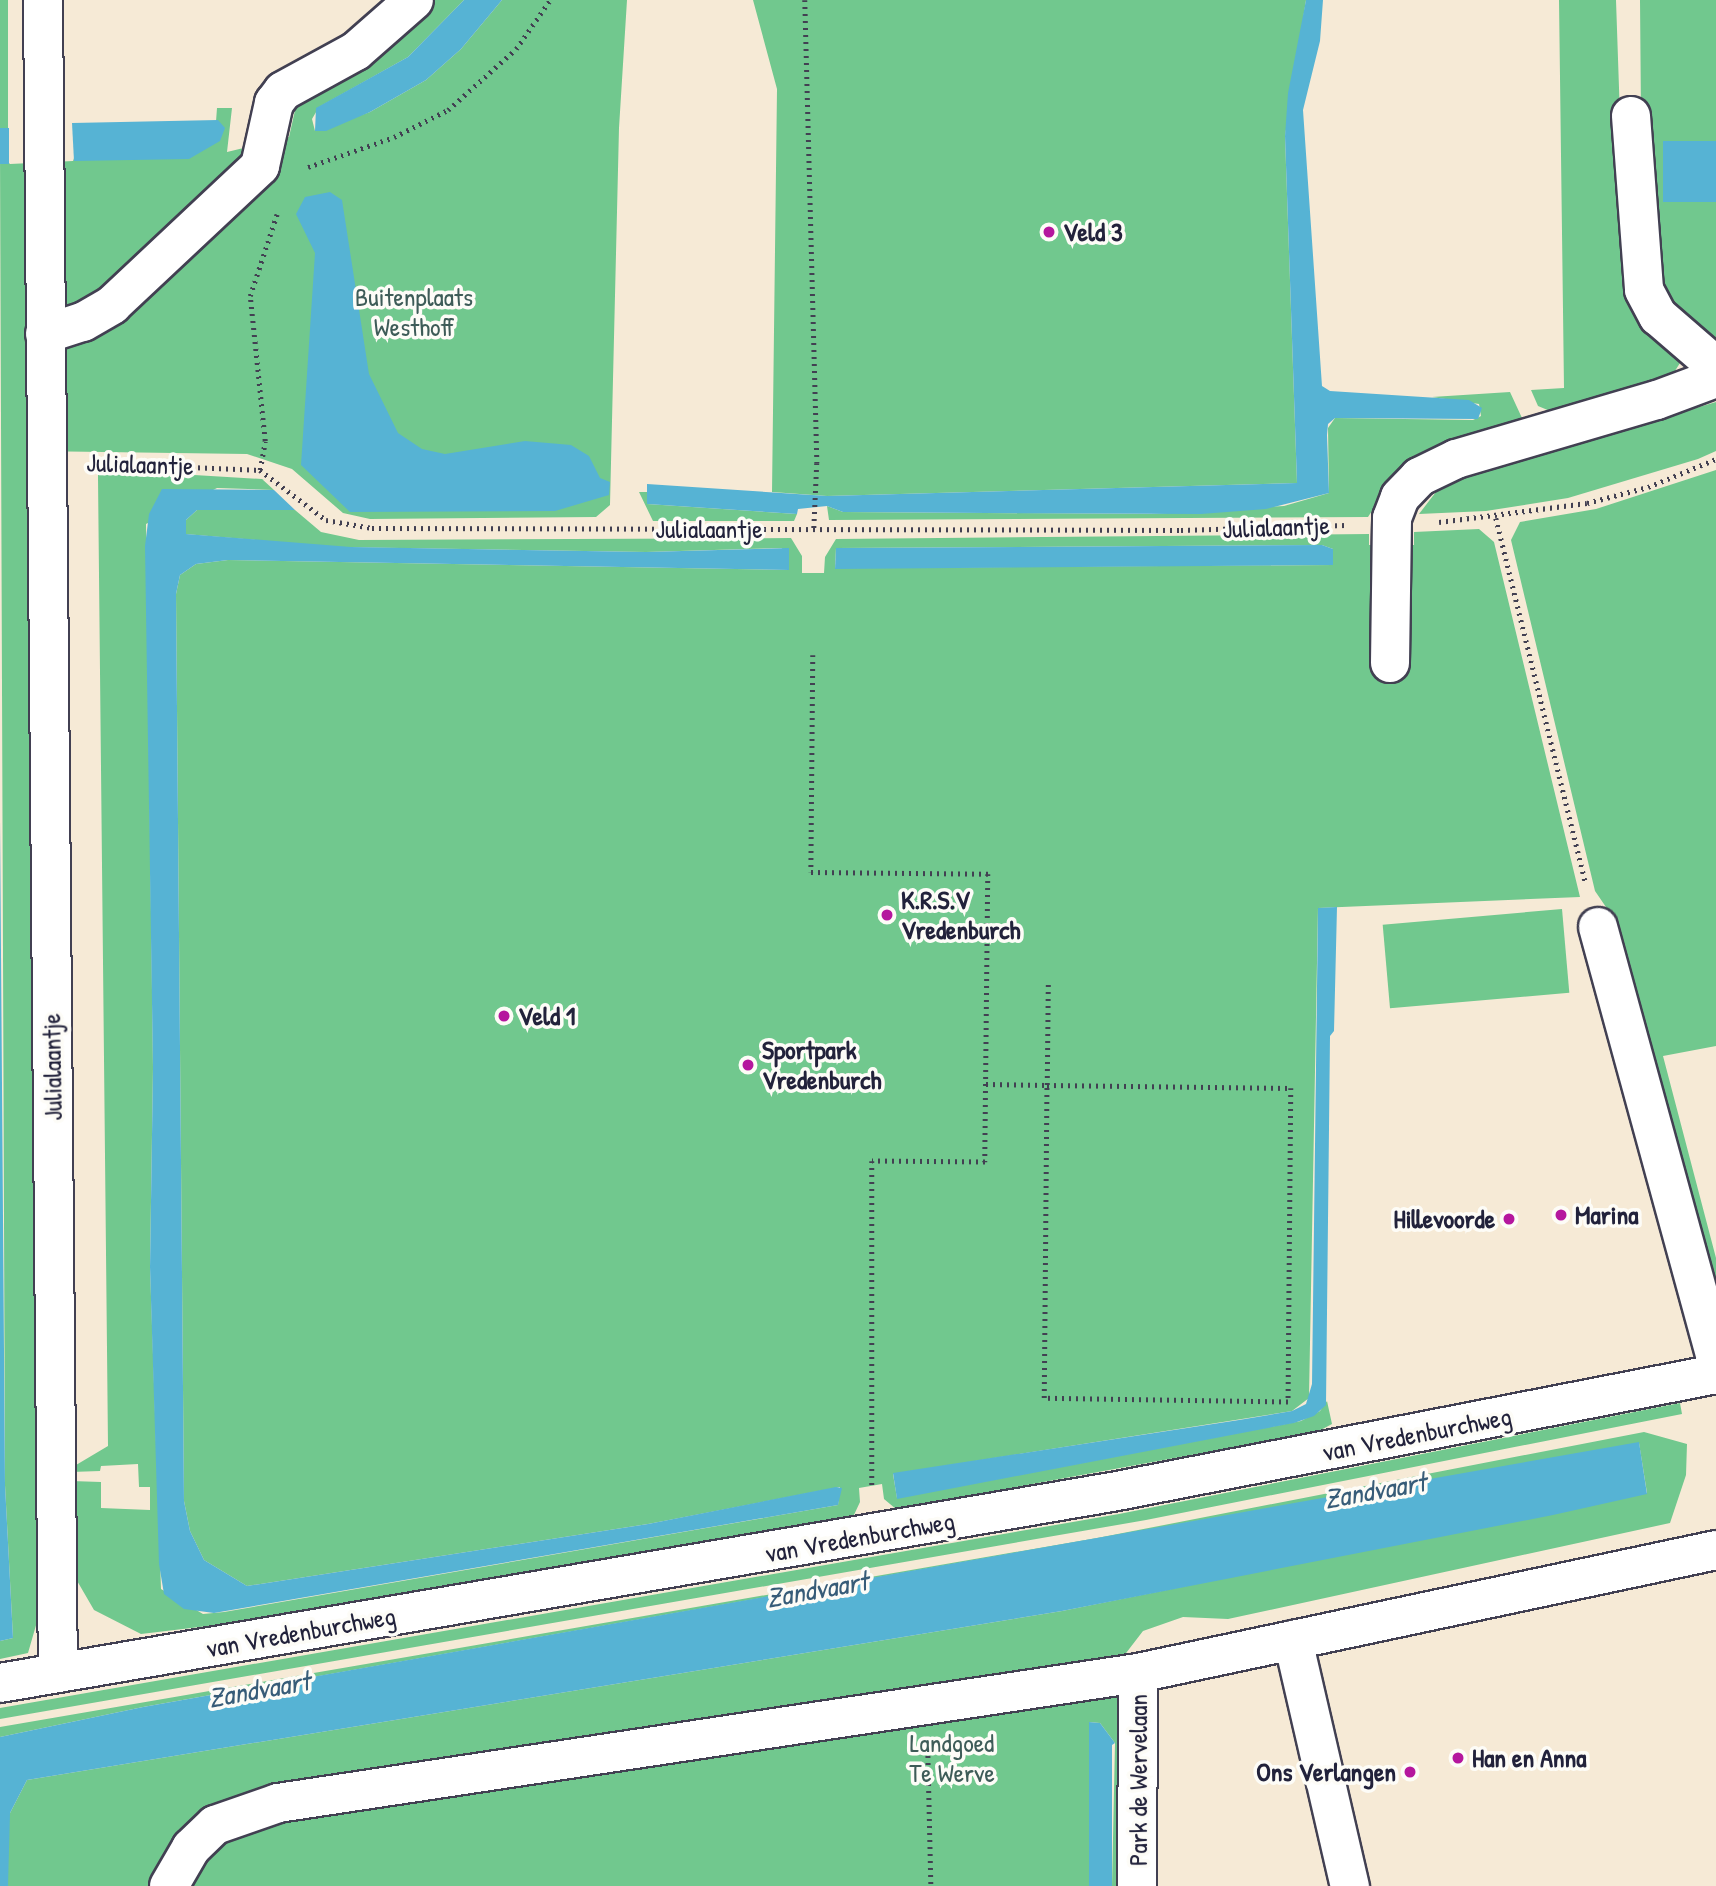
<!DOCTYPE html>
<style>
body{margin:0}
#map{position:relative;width:1716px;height:1886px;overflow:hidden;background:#f6ead6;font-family:"Patrick Hand",sans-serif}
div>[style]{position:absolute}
.green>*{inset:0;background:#71c88e;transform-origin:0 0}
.water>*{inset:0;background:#56b3d4;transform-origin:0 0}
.path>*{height:4.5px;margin-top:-2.25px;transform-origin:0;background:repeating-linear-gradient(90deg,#424052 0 2px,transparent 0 7px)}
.roads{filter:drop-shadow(2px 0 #424052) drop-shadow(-2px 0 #424052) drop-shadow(0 2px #424052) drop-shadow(0 -2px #424052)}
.minor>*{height:38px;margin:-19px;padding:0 19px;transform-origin:19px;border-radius:19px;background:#fff}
.dots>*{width:19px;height:19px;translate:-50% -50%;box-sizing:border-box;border:4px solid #fdfcf7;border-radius:50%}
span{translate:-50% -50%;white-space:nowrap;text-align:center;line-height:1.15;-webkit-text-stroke:7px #fdfcf7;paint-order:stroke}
.poi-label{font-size:26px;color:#22223b;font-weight:700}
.left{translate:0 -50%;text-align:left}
.right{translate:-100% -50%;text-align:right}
.park-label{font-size:26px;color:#3e5c58}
.street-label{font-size:26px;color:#22223b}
.water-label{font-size:28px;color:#375c78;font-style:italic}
</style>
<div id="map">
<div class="green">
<div style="left:0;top:0;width:8px;height:128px"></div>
<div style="clip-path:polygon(430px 0,464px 0,408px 57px,319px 107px,312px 119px,315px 131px,370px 112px,426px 80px,461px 49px,502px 0,627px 0,619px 128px,610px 505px,596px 517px,370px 519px,343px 513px,292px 469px,247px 454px,32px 451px,41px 1608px,28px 1653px,0 1659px,0 1641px,13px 1638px,5px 1485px,0 154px,10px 164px,73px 161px,82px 137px,215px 135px,217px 108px,232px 108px,227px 152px,289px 137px,296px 106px)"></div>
<div style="clip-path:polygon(753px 0,1306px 0,1285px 136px,1297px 483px,827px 496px,772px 492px,777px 89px)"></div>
<div style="clip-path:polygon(1559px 0,1616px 0,1626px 293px,1635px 316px,1680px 363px,1673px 374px,1550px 411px,1538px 406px,1531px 390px,1564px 388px)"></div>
<div style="clip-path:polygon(1640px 0,1716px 0,1716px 141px,1663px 141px,1663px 202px,1716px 202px,1716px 340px,1687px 323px,1661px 286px,1641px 116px)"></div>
<div style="clip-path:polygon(1510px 392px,1522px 418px,1518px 422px,1427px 450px,1395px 475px,1368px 517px,829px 520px,827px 506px,843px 512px,1151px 514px,1284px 506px,1329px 493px,1328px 428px,1335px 418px,1473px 420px,1481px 416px,1479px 404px,1432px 397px)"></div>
<div style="clip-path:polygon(1716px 402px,1716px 451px,1698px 459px,1568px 498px,1486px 511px,1419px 514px,1439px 488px,1462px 477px)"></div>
<div style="clip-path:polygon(evenodd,112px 470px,262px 479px,274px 490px,217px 488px,146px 524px,153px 1068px,150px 1267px,161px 1589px,203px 1614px,224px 1612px,838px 1505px,840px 1487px,648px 1524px,247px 1586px,204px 1560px,190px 1531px,184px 1501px,176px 594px,180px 575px,196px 564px,228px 560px,788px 570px,782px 548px,646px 552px,337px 547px,185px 534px,186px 520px,197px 510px,295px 510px,321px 532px,359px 540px,791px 538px,802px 556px,802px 573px,824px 573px,825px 557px,836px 539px,1369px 534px,1369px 545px,1414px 545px,1414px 532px,1479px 529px,1494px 542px,1580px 897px,1318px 908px,1309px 1398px,1292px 1411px,893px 1474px,897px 1498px,903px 1497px,1301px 1421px,1320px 1411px,1327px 1401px,1332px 1424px,1317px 1432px,896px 1509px,884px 1499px,882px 1484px,859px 1488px,860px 1502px,853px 1517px,233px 1623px,141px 1634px,94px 1610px,76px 1579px,71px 1481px,101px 1482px,101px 1508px,150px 1510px,150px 1487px,139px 1487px,138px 1464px,101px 1466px,100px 1471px,71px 1472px,71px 1468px,108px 1446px,98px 478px,98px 473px,112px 470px,1322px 545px,1333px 549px,1333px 565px,835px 568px,836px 548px,1322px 545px)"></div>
<div style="clip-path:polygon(1716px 470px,1716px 1046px,1663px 1056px,1716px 1258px,1716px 1299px,1608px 910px,1595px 891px,1511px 540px,1520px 522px,1596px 509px)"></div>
<div style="clip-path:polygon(639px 492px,647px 492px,647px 504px,797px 514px,794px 521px,653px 521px)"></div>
<div style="left:1562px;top:909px;width:84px;height:180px;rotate:85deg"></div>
<div style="clip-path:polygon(1680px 1403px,1682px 1414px,1146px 1520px,0 1719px,0 1708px,1119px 1514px)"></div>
<div style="clip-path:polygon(1644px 1432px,1687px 1444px,1686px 1475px,1670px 1523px,1228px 1619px,1183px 1617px,1143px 1631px,1123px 1657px,1124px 1886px,1112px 1886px,1115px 1743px,1100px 1723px,1089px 1722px,1089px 1886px,0 1886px,0 1815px,10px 1813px,27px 1780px,1062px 1611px,1647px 1493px,1639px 1443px,143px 1707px,0 1737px,0 1727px,1097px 1538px)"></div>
</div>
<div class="water">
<div style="clip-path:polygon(464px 0,502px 0,461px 49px,426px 80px,370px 112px,326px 131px,315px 131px,316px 108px,408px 57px)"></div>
<div style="clip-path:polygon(1306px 0,1323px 0,1320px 41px,1303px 110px,1322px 386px,1330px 391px,1469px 400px,1482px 408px,1478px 419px,1335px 418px,1328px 424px,1327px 435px,1329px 493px,1266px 509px,1201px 514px,986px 513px,843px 512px,827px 506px,798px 509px,797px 514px,647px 504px,647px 484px,827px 496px,1297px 483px,1285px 136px,1288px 93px)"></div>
<div style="clip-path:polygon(218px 120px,225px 128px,220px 141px,189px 159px,74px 161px,72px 123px)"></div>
<div style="left:0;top:128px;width:9px;height:36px"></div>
<div style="left:1663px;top:141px;width:53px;height:61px"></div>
<div style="clip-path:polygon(330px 192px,342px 200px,369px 374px,398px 433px,422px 449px,445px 454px,525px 441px,571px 445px,589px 456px,600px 478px,610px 482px,609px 495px,555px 511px,350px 512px,301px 465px,315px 253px,296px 214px,305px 197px)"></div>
<div style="clip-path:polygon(162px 489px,274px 490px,295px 510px,197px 510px,186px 520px,186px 534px,351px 547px,646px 552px,789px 548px,789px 570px,228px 560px,196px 564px,180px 575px,176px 594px,184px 1501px,190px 1531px,204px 1560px,247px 1586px,648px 1524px,836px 1487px,842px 1488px,838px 1505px,214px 1613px,184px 1609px,164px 1594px,159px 1564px,150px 1267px,153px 1068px,145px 546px,149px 514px)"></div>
<div style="clip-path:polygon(1322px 545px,1333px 549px,1333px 565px,835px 569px,836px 548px)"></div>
<div style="clip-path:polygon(0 818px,5px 1485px,13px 1638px,0 1641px)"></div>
<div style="clip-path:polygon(1337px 907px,1334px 1031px,1330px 1036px,1326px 1405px,1314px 1416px,1294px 1423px,897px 1499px,893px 1473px,1239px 1420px,1292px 1411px,1306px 1404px,1312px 1384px,1318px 908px)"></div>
<div style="clip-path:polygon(1639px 1442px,1647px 1494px,1553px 1515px,1062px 1611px,27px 1780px,10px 1813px,8px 1886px,0 1886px,0 1737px,143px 1707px)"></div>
<div style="clip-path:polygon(1089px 1722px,1100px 1723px,1115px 1743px,1112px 1745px,1112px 1886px,1089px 1886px)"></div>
</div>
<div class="path">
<div style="left:805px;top:0;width:463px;rotate:88.5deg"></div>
<div style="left:817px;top:463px;width:66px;rotate:92.6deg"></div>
<div style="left:308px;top:167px;width:91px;rotate:-19.2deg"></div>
<div style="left:394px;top:137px;width:60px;rotate:-26.6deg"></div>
<div style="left:448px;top:110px;width:91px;rotate:-41.9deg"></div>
<div style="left:516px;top:49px;width:60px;rotate:-55.2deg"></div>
<div style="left:93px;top:463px;width:167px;rotate:2.4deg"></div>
<div style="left:260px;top:470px;width:83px;rotate:37.1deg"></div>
<div style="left:326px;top:520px;width:47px;rotate:9.9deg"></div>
<div style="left:372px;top:528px;width:809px;rotate:0.14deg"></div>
<div style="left:1181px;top:530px;width:165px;rotate:-1.7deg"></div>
<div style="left:260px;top:470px;width:29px;rotate:-80deg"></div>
<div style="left:265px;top:441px;width:146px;rotate:-95.9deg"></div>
<div style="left:250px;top:296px;width:86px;rotate:-71.8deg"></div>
<div style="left:1496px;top:518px;width:377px;rotate:76.2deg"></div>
<div style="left:1439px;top:522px;width:149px;rotate:-7.3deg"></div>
<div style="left:1587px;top:503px;width:63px;rotate:-14.7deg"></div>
<div style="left:1648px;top:487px;width:74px;rotate:-22.4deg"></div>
<div style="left:813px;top:655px;width:217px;rotate:90.5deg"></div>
<div style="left:811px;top:872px;width:177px;rotate:0.6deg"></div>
<div style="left:988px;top:874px;width:288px;rotate:90.6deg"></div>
<div style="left:985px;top:1162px;width:113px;rotate:-179.5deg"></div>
<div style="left:872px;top:1161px;width:327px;rotate:90deg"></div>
<div style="left:986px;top:1084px;width:61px;rotate:0.9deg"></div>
<div style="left:1047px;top:1085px;width:244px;rotate:0.7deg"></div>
<div style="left:1291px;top:1088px;width:314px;rotate:90.5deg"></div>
<div style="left:1288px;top:1402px;width:244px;rotate:-179.1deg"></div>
<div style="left:1044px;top:1398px;width:313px;rotate:-89.5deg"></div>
<div style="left:1047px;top:1085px;width:103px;rotate:-89.4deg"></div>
<div style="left:928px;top:1749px;width:137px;rotate:88.7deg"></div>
</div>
<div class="roads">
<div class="minor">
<div style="left:43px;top:0;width:1673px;rotate:89.49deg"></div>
<div style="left:1631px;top:116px;width:174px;rotate:85.7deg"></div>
<div style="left:1644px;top:290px;width:30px;rotate:62deg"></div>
<div style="left:1658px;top:316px;width:77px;rotate:40.8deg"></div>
<div style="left:45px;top:334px;width:40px;rotate:-18deg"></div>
<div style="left:83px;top:322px;width:34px;rotate:-30deg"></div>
<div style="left:112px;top:305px;width:203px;rotate:-43.2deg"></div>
<div style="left:260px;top:166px;width:65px;rotate:-77.5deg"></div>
<div style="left:274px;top:103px;width:15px;rotate:-53deg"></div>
<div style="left:283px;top:91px;width:83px;rotate:-28.7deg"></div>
<div style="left:356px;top:51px;width:77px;rotate:-41.3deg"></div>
<div style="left:1390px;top:663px;width:145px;rotate:-89.2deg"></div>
<div style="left:1392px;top:518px;width:22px;rotate:-69deg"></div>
<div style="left:1400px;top:497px;width:28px;rotate:-46deg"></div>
<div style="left:1419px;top:477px;width:41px;rotate:-25.9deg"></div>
<div style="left:1456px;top:459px;width:209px;rotate:-16.4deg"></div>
<div style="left:1657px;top:400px;width:63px;rotate:-20.4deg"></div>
<div style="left:1598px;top:927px;width:446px;rotate:74.7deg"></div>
<div style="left:1293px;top:1640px;width:253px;rotate:77deg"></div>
<div style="left:0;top:1683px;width:1128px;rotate:-9.75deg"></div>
<div style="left:1112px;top:1492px;width:615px;rotate:-11.05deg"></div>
<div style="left:169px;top:1886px;width:44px;rotate:-59.9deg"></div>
<div style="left:191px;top:1848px;width:33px;rotate:-44deg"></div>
<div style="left:215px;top:1825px;width:67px;rotate:-19.2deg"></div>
<div style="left:278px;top:1803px;width:870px;rotate:-8.6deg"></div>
<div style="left:1138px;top:1673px;width:591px;rotate:-12.01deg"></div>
<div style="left:1137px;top:1886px;width:213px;rotate:-89.7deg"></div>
</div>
</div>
<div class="dots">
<div style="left:1049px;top:232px;background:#b5179e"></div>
<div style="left:887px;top:915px;background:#b5179e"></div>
<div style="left:504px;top:1016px;background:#b5179e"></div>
<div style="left:748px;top:1065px;background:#b5179e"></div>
<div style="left:1561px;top:1215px;background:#b5179e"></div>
<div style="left:1509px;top:1219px;background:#b5179e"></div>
<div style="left:1458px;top:1758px;background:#b5179e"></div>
<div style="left:1410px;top:1772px;background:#b5179e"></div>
</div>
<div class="poi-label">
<span class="left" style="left:1063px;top:232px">Veld 3</span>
<span class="left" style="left:901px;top:915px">K.R.S.V<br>Vredenburch</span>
<span class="left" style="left:518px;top:1016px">Veld 1</span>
<span class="left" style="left:762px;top:1065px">Sportpark<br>Vredenburch</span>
<span class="left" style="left:1575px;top:1215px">Marina</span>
<span class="right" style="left:1495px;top:1219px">Hillevoorde</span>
<span class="left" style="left:1472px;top:1758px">Han en Anna</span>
<span class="right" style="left:1396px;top:1772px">Ons Verlangen</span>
</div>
<div class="park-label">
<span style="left:414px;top:312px">Buitenplaats<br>Westhoff</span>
<span style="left:952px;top:1758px">Landgoed<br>Te Werve</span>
</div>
<div class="street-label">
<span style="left:140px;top:464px;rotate:2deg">Julialaantje</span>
<span style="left:1276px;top:527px;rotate:-2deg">Julialaantje</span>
<span style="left:709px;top:529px">Julialaantje</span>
<span style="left:52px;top:1067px;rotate:-91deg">Julialaantje</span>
<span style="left:1417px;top:1434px;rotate:-11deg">van Vredenburchweg</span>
<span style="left:860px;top:1537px;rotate:-10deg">van Vredenburchweg</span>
<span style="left:301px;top:1632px;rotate:-10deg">van Vredenburchweg</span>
<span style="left:1138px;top:1780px;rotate:-90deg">Park de Wervelaan</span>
</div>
<div class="water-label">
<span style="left:1375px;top:1490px;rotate:-10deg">Zandvaart</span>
<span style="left:817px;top:1589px;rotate:-10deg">Zandvaart</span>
<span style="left:259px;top:1689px;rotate:-10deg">Zandvaart</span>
</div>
</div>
